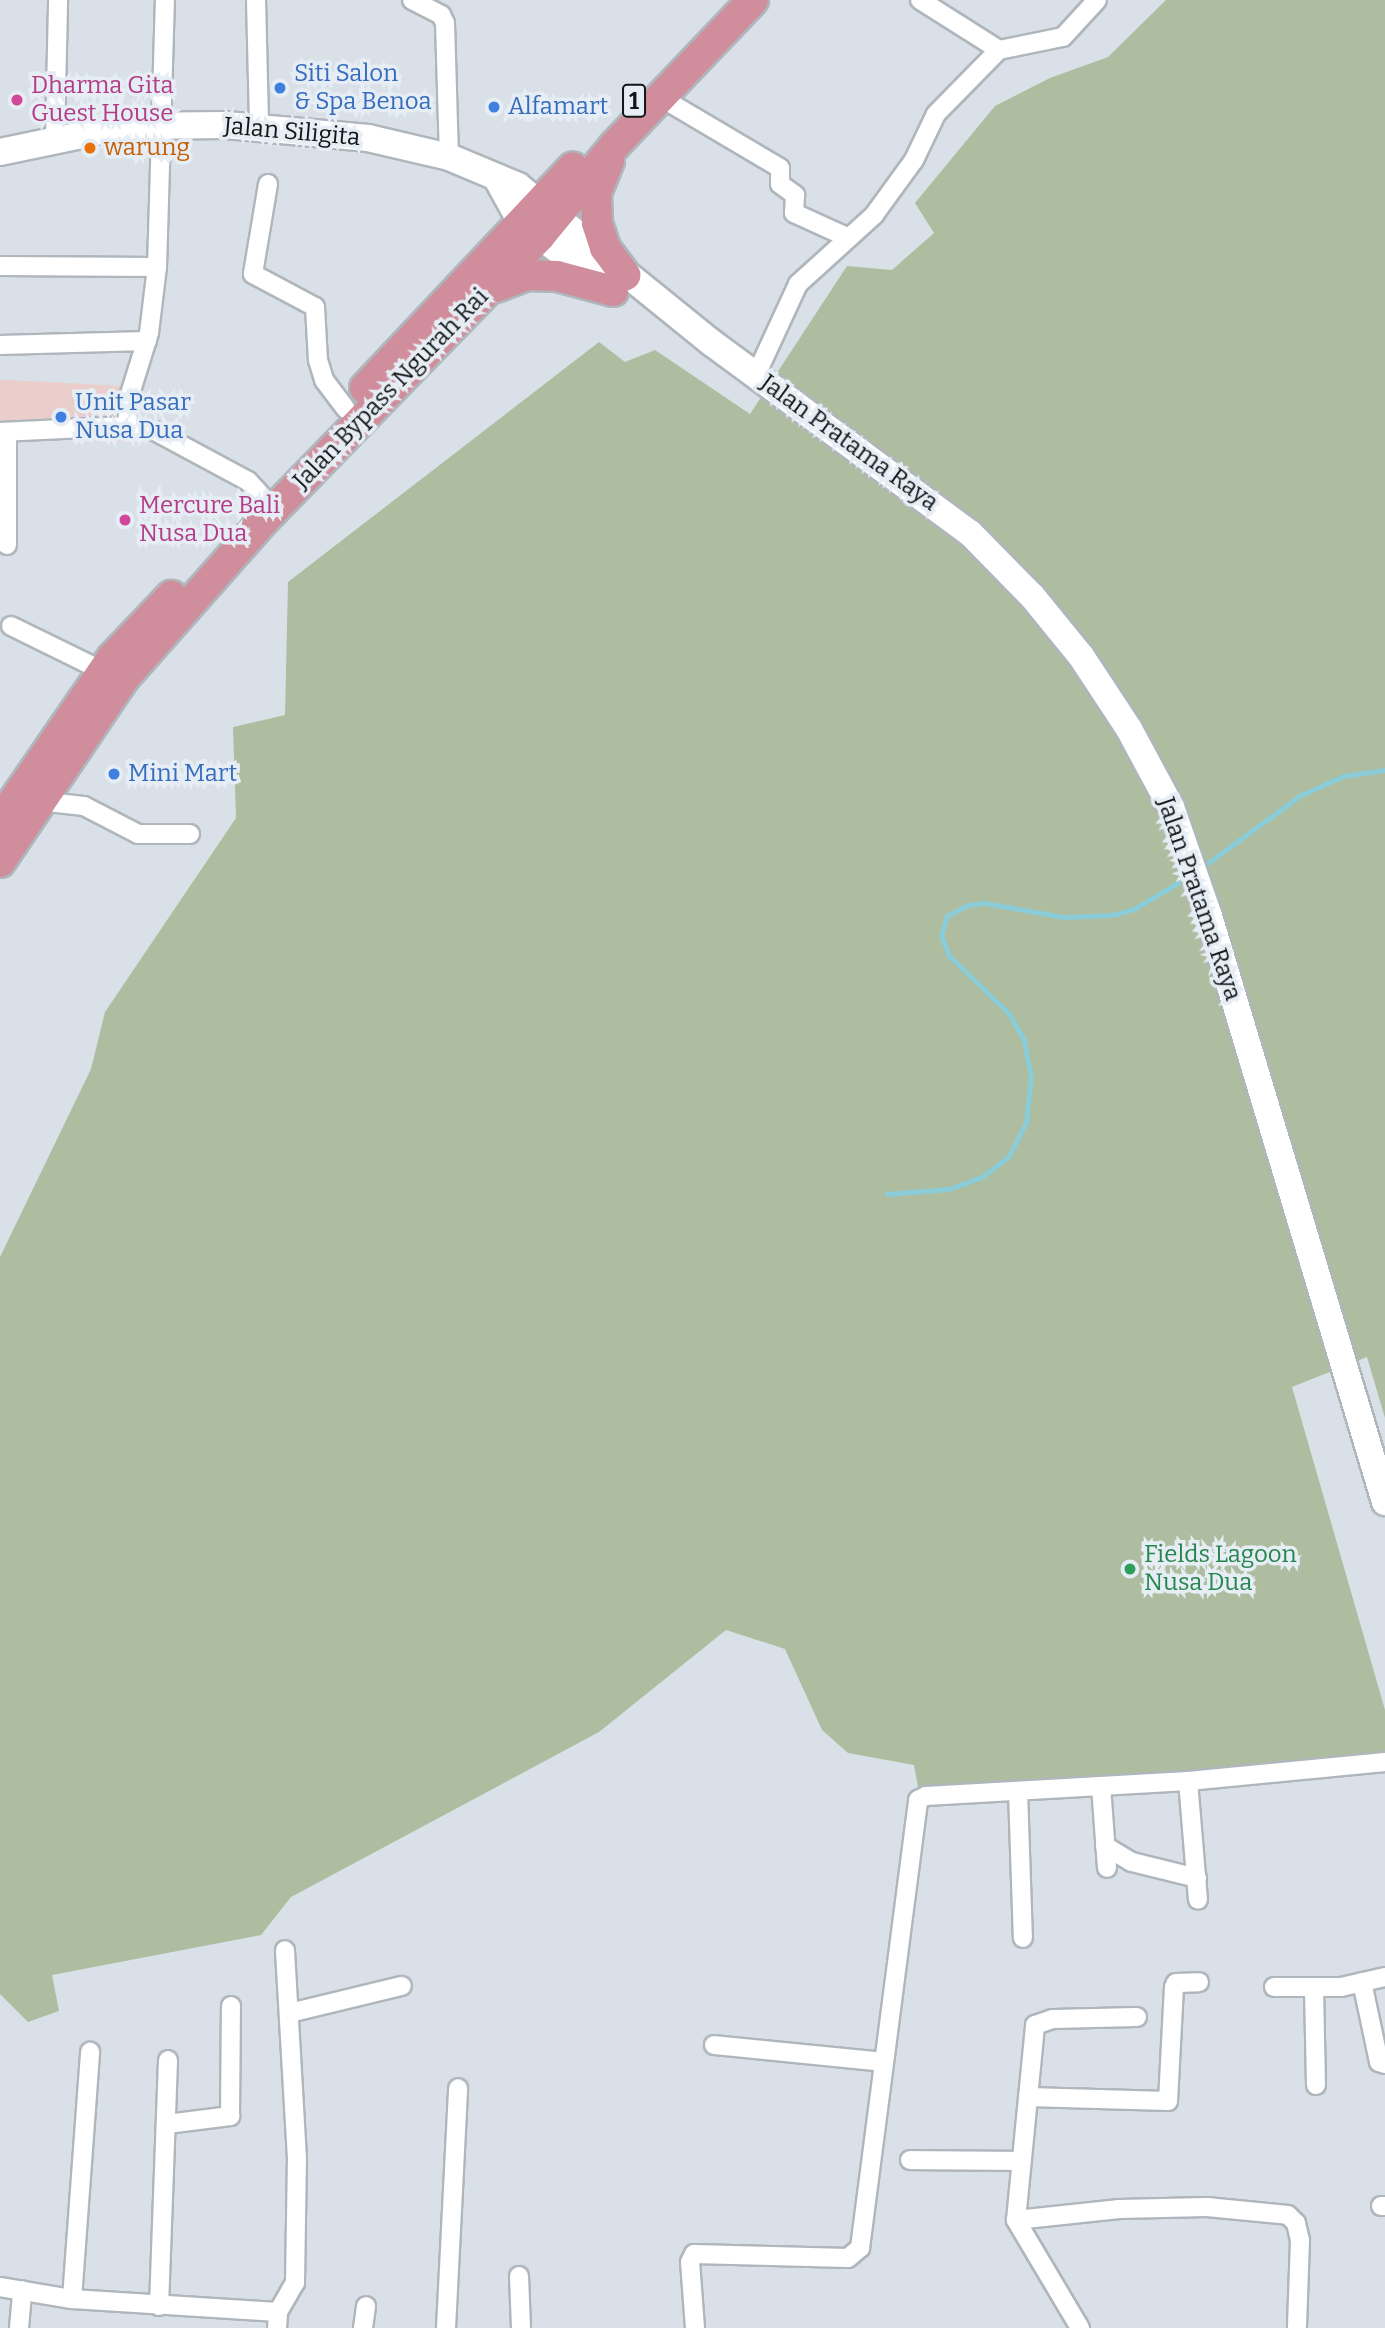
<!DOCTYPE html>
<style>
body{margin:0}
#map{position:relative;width:1385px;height:2328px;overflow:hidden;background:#d9e0e7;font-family:Bitter,serif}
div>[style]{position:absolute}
.commercial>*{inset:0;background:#e9cecb;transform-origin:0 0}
.green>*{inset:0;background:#aebda0}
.stream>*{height:4.5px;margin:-2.25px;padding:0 2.25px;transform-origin:2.25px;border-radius:2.25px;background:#8accd8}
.roads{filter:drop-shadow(2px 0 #afb6bc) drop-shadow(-2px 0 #afb6bc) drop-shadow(0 2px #afb6bc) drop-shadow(0 -2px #afb6bc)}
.minor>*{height:18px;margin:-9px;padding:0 9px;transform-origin:9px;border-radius:9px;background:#fff}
.secondary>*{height:26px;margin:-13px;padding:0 13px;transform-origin:13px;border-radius:13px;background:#fff}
.trunk>*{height:30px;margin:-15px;padding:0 15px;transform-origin:15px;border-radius:15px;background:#d08e9c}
.dots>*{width:19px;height:19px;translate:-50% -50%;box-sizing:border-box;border:4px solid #e6edf4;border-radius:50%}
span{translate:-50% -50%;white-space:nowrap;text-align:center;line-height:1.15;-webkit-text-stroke:7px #e6edf4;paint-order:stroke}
.shield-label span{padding:2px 5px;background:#e6edf4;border:2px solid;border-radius:5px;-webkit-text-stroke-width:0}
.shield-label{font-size:23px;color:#121517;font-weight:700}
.shop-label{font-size:24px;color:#366cbe}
.left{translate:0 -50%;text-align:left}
.hotel-label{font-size:24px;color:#b23c85}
.street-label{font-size:24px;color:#121517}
.food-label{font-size:24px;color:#c56008}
.leisure-label{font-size:24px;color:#27864d}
</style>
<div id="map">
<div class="commercial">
<div style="left:123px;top:386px;width:56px;height:123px;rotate:93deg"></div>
</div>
<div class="green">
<div style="clip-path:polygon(1166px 0,1385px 0,1385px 1418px,1367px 1357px,1292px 1387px,1385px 1710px,1385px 1764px,1065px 1783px,918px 1787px,914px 1765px,848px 1753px,822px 1730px,785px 1649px,726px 1630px,599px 1732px,291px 1897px,261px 1935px,52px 1975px,59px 2011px,28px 2022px,0 1994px,0 1257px,91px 1069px,105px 1012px,236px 818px,233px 727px,285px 715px,288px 582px,599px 342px,625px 362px,655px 350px,750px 414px,847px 266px,892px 270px,934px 233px,915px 203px,995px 106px,1050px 78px,1108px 57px)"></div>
</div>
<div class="stream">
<div style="left:1201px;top:868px;width:124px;rotate:-36.1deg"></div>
<div style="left:1301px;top:795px;width:47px;rotate:-23.8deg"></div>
<div style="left:1344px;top:776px;width:41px;rotate:-8.3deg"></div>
<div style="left:887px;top:1194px;width:62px;rotate:-4.6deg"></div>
<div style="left:949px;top:1189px;width:35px;rotate:-20deg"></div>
<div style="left:982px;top:1177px;width:34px;rotate:-38deg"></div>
<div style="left:1009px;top:1156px;width:38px;rotate:-63deg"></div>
<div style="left:1026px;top:1122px;width:45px;rotate:-83.7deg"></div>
<div style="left:1031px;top:1077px;width:38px;rotate:-101deg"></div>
<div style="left:1024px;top:1040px;width:30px;rotate:-120deg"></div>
<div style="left:1009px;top:1014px;width:83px;rotate:-136deg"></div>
<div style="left:949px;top:956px;width:22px;rotate:-111deg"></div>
<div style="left:941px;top:935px;width:20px;rotate:-72deg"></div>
<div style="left:947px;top:916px;width:24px;rotate:-28deg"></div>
<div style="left:968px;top:905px;width:17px;rotate:-7deg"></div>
<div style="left:985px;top:903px;width:79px;rotate:10.2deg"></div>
<div style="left:1063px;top:917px;width:49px;rotate:-2.3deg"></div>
<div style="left:1112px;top:915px;width:23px;rotate:-15deg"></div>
<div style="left:1134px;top:909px;width:59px;rotate:-30.5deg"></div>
</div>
<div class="roads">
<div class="minor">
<div style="left:256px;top:0;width:127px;rotate:88.6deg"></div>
<div style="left:412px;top:0;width:33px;rotate:27deg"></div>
<div style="left:441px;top:15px;width:9px;rotate:63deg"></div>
<div style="left:445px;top:23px;width:134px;rotate:88.3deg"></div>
<div style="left:920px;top:0;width:93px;rotate:32.3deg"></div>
<div style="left:660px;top:97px;width:139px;rotate:30.6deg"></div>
<div style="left:780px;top:168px;width:16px;rotate:90deg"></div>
<div style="left:780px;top:184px;width:19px;rotate:36deg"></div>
<div style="left:795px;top:195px;width:18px;rotate:93deg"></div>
<div style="left:794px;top:213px;width:58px;rotate:24.4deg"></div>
<div style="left:55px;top:137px;width:137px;rotate:-88.7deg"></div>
<div style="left:268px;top:184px;width:91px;rotate:99.5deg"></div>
<div style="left:253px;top:274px;width:70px;rotate:28deg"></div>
<div style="left:315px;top:307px;width:53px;rotate:86.8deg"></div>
<div style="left:318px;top:360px;width:21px;rotate:73deg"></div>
<div style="left:324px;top:380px;width:36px;rotate:53deg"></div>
<div style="left:0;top:266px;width:157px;rotate:0.4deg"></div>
<div style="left:0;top:345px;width:147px;rotate:-1.6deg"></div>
<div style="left:756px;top:375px;width:100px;rotate:-65.2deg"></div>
<div style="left:798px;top:284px;width:103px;rotate:-42.2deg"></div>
<div style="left:874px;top:215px;width:68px;rotate:-54deg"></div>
<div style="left:914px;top:160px;width:51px;rotate:-64.4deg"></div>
<div style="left:936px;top:114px;width:90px;rotate:-45.5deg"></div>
<div style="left:999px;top:50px;width:65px;rotate:-11.5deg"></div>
<div style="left:1063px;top:37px;width:50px;rotate:-47.4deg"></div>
<div style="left:127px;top:426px;width:32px;rotate:-85deg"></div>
<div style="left:130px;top:394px;width:64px;rotate:-72.7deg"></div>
<div style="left:149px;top:333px;width:66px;rotate:-83.1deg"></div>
<div style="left:157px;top:267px;width:267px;rotate:-88.3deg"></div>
<div style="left:0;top:432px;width:127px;rotate:-2.7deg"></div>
<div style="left:127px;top:426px;width:28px;rotate:10deg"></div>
<div style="left:155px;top:431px;width:106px;rotate:28.3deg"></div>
<div style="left:248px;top:481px;width:22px;rotate:47deg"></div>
<div style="left:7px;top:432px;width:113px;rotate:90deg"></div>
<div style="left:11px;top:626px;width:102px;rotate:26.1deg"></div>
<div style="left:39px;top:801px;width:45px;rotate:6.3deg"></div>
<div style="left:84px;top:806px;width:61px;rotate:27.4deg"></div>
<div style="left:138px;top:834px;width:52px"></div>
<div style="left:1188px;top:1781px;width:119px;rotate:85.2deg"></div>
<div style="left:1101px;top:1786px;width:82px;rotate:85.8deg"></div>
<div style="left:1018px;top:1791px;width:147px;rotate:88.1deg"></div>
<div style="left:1105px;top:1846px;width:31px;rotate:31deg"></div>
<div style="left:1132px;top:1862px;width:67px;rotate:13.8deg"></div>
<div style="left:1362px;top:1982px;width:82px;rotate:78deg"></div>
<div style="left:1379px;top:2062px;width:6px;rotate:18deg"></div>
<div style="left:1274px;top:1987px;width:67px"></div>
<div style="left:1341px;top:1987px;width:45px;rotate:-12.8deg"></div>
<div style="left:1314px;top:1989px;width:96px;rotate:88.8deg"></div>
<div style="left:290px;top:2013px;width:115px;rotate:-13.6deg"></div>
<div style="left:714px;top:2045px;width:170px;rotate:5.7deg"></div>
<div style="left:1028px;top:2097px;width:140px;rotate:1.6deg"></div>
<div style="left:1168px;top:2101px;width:114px;rotate:-87deg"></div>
<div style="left:1174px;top:1987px;width:4px;rotate:-63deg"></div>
<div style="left:1176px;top:1983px;width:23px;rotate:-2deg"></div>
<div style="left:167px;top:2124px;width:64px;rotate:-7.2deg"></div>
<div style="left:230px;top:2116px;width:110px;rotate:-89.5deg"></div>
<div style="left:910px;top:2160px;width:109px;rotate:0.5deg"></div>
<div style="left:1381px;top:2206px;width:4px"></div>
<div style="left:1016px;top:2220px;width:104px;rotate:-6.1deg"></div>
<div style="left:1119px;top:2209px;width:88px;rotate:-1.3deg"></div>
<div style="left:1207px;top:2207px;width:81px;rotate:5.6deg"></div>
<div style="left:1288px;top:2215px;width:11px;rotate:45deg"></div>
<div style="left:1296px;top:2223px;width:17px;rotate:77deg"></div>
<div style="left:1300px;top:2240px;width:88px;rotate:92deg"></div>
<div style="left:519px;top:2276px;width:52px;rotate:87.8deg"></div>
<div style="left:0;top:2287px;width:73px;rotate:9.5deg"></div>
<div style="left:72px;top:2299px;width:206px;rotate:3.6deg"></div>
<div style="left:72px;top:2299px;width:248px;rotate:-85.8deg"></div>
<div style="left:159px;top:2306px;width:246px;rotate:-87.9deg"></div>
<div style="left:19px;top:2328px;width:38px;rotate:-85deg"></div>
<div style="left:277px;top:2328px;width:16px;rotate:-86deg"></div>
<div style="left:278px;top:2312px;width:34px;rotate:-60deg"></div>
<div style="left:295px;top:2283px;width:124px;rotate:-89.1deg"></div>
<div style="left:297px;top:2159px;width:209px;rotate:-93.3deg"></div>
<div style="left:363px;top:2328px;width:22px;rotate:-82deg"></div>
<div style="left:446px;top:2328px;width:240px;rotate:-87.1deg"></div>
<div style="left:695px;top:2328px;width:66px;rotate:-94.3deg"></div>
<div style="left:690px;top:2262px;width:9px;rotate:-63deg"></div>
<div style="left:694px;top:2254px;width:154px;rotate:1.5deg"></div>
<div style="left:848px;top:2258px;width:16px;rotate:-40deg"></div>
<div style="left:860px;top:2248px;width:452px;rotate:-82.6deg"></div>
<div style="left:918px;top:1800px;width:9px;rotate:-27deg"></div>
<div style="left:926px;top:1796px;width:262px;rotate:-3.3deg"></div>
<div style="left:1188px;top:1781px;width:198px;rotate:-5.5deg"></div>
<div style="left:1080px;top:2328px;width:126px;rotate:-120.7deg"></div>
<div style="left:1016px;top:2220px;width:196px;rotate:-84.4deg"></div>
<div style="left:1035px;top:2025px;width:18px;rotate:-19deg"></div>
<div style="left:1052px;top:2019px;width:85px;rotate:-1.3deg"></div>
</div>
<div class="secondary">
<div style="left:0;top:152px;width:129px;rotate:-11.7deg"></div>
<div style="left:126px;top:126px;width:100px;rotate:-0.6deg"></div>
<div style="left:226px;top:125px;width:143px;rotate:5.2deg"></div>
<div style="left:368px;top:138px;width:83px;rotate:13.2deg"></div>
<div style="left:449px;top:157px;width:75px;rotate:22.8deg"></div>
<div style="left:518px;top:186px;width:250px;rotate:39deg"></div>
<div style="left:712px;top:343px;width:320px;rotate:36.4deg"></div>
<div style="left:970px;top:533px;width:88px;rotate:45.5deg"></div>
<div style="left:1032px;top:596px;width:77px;rotate:50.8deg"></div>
<div style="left:1081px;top:656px;width:87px;rotate:56.7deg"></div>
<div style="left:1129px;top:729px;width:89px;rotate:61.7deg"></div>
<div style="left:1171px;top:807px;width:115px;rotate:70.8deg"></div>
<div style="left:1209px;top:916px;width:612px;rotate:73.28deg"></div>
<div style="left:496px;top:177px;width:51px;rotate:60.9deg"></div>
<div style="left:521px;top:222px;width:109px;rotate:37.2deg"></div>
</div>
<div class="trunk">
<div style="left:609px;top:161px;width:35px;rotate:112deg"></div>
<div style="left:596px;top:194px;width:29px;rotate:88deg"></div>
<div style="left:597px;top:223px;width:26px;rotate:72deg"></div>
<div style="left:605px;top:248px;width:34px;rotate:53deg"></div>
<div style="left:496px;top:287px;width:34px;rotate:-21deg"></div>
<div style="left:528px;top:275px;width:29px;rotate:2deg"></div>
<div style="left:557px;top:276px;width:58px;rotate:15deg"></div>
<div style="left:365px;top:388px;width:303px;rotate:-46.7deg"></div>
<div style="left:0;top:821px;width:198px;rotate:-55.5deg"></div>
<div style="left:112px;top:658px;width:86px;rotate:-46.4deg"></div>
<div style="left:0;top:862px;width:223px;rotate:-56deg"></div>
<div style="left:125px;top:677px;width:210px;rotate:-48.5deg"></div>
<div style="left:264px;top:520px;width:396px;rotate:-45.8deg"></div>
<div style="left:540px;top:236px;width:118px;rotate:-50.5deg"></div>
<div style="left:615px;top:145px;width:200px;rotate:-46.4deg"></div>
</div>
</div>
<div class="dots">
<div style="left:280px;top:88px;background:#3f7fe0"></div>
<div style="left:17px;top:100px;background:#d1479c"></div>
<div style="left:494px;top:107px;background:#3f7fe0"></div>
<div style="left:90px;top:148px;background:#e8710a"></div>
<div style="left:61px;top:417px;background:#3f7fe0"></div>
<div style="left:125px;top:520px;background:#d1479c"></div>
<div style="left:114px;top:774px;background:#3f7fe0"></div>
<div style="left:1130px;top:1569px;background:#2e9e5b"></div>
</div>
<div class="shield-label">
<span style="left:634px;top:101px">1</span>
</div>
<div class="shop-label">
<span class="left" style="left:294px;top:88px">Siti Salon<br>&amp; Spa Benoa</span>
<span class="left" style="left:508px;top:107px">Alfamart</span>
<span class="left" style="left:75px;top:417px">Unit Pasar<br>Nusa Dua</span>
<span class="left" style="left:128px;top:774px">Mini Mart</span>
</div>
<div class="hotel-label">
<span class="left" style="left:31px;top:100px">Dharma Gita<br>Guest House</span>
<span class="left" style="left:139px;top:520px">Mercure Bali<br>Nusa Dua</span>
</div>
<div class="street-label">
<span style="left:292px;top:132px;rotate:5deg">Jalan Siligita</span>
<span style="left:391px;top:389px;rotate:-46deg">Jalan Bypass Ngurah Rai</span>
<span style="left:849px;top:443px;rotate:36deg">Jalan Pratama Raya</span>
<span style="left:1199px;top:899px;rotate:71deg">Jalan Pratama Raya</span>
</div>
<div class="food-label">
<span class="left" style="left:104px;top:148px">warung</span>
</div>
<div class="leisure-label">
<span class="left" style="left:1144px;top:1569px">Fields Lagoon<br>Nusa Dua</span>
</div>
</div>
